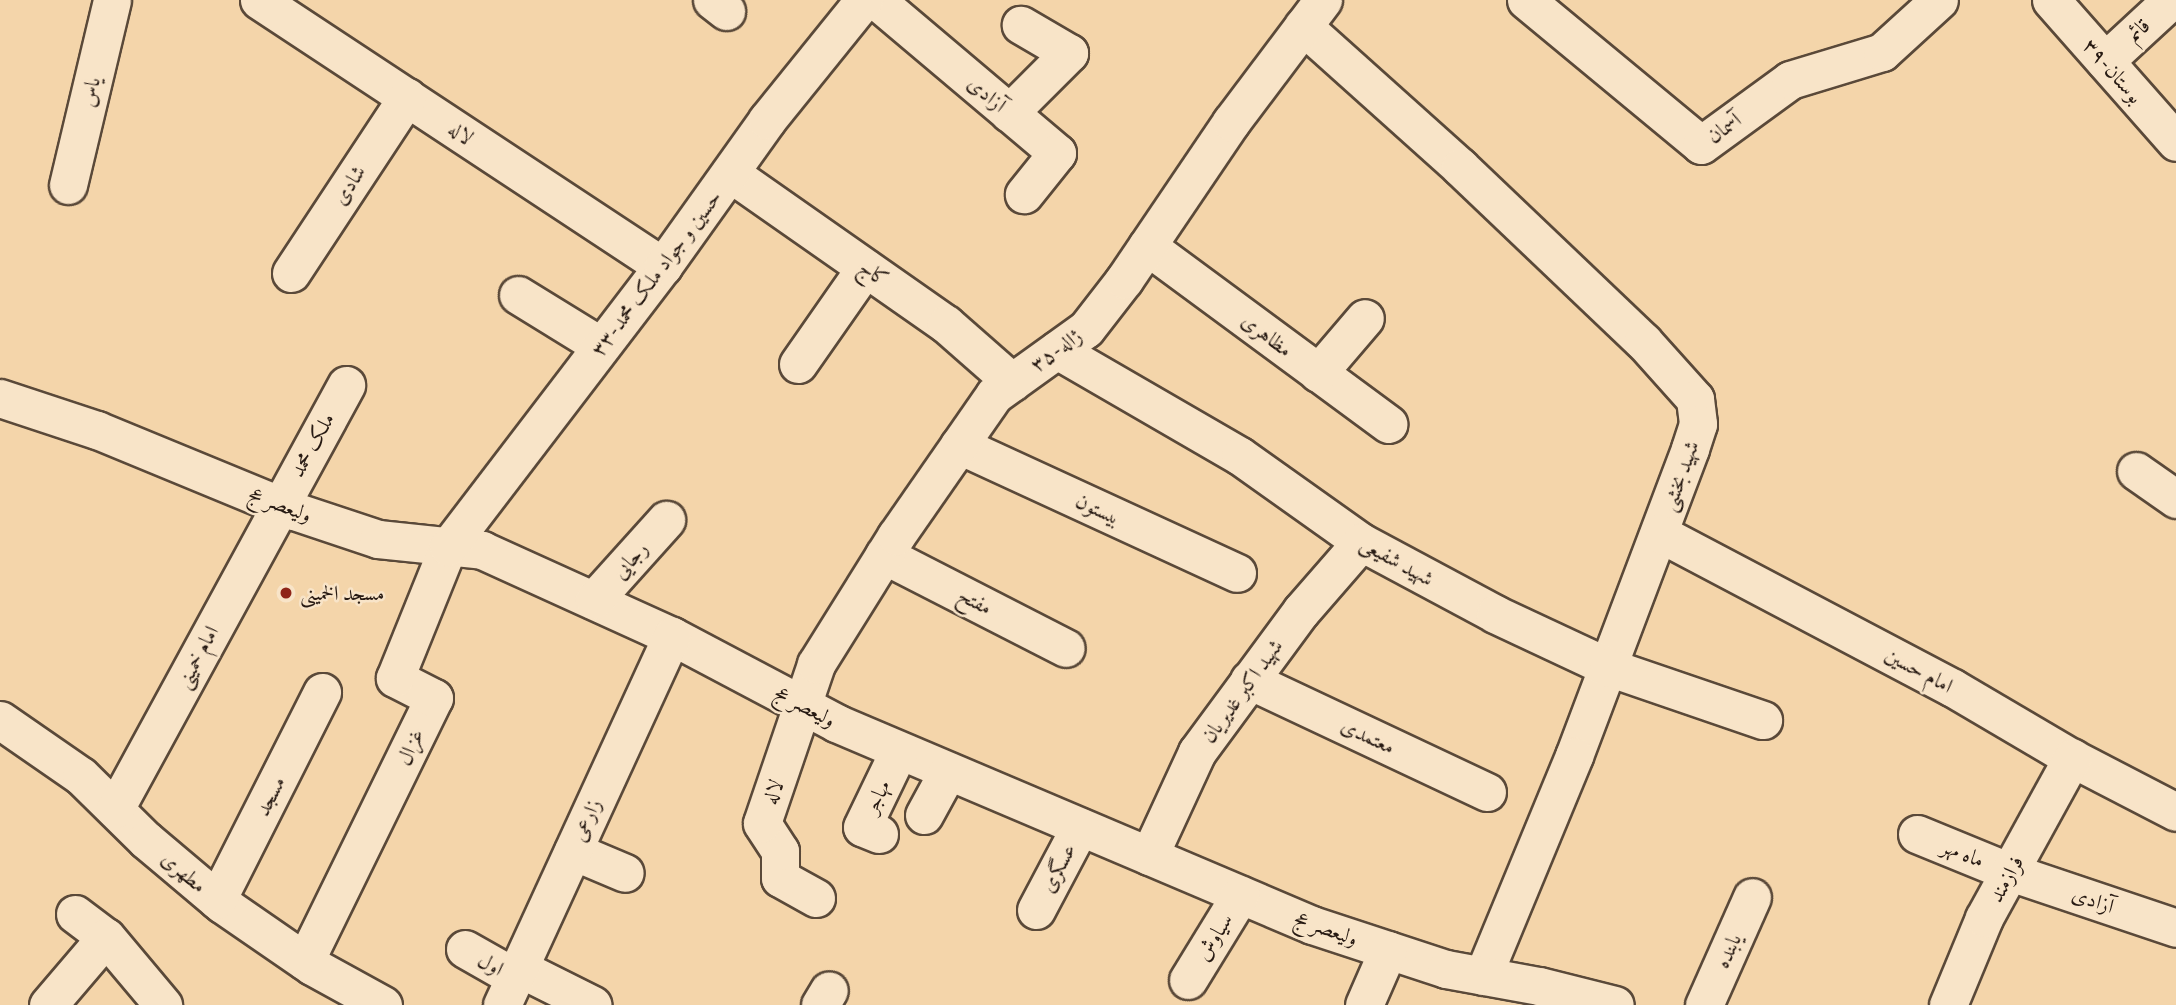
<!DOCTYPE html>
<meta charset="utf-8">
<style>
body{margin:0}
#map{position:relative;width:2176px;height:1005px;overflow:hidden;background:#f4d5aa;font-family:"IM FELL Great Primer",Amiri,serif}
div>[style]{position:absolute}
.roads{filter:drop-shadow(2px 0 #5a4939) drop-shadow(-2px 0 #5a4939) drop-shadow(0 2px #5a4939) drop-shadow(0 -2px #5a4939)}
.minor>*{height:37px;margin:-18.5px;padding:0 18.5px;transform-origin:18.5px;border-radius:18.5px;background:#f8e4c8}
.dots>*{width:19px;height:19px;translate:-50% -50%;box-sizing:border-box;border:4px solid #f8e4c8;border-radius:50%}
span{translate:-50% -50%;white-space:nowrap;text-align:center;line-height:1.15;-webkit-text-stroke:5px #f8e4c8;paint-order:stroke}
.street-label{font-size:21px;color:#271a13}
.poi-label{font-size:21px;color:#271a13}
.left{translate:0 -50%;text-align:left}
</style>
<div id="map">
<div class="roads">
<div class="minor">
<div style="left:259px;top:0;width:484px;rotate:33.4deg"></div>
<div style="left:712px;top:0;width:18px;rotate:38deg"></div>
<div style="left:876px;top:0;width:237px;rotate:40.2deg"></div>
<div style="left:1057px;top:153px;width:53px;rotate:128.8deg"></div>
<div style="left:1526px;top:0;width:227px;rotate:39.6deg"></div>
<div style="left:1701px;top:145px;width:110px;rotate:-36.1deg"></div>
<div style="left:1790px;top:80px;width:96px;rotate:-16.9deg"></div>
<div style="left:1882px;top:52px;width:77px;rotate:-42.4deg"></div>
<div style="left:2051px;top:0;width:189px;rotate:48.6deg"></div>
<div style="left:1303px;top:26px;width:211px;rotate:41.9deg"></div>
<div style="left:1460px;top:167px;width:253px;rotate:43.6deg"></div>
<div style="left:1643px;top:341px;width:78px;rotate:48.1deg"></div>
<div style="left:1695px;top:399px;width:25px;rotate:83deg"></div>
<div style="left:1698px;top:424px;width:26px;rotate:108deg"></div>
<div style="left:1690px;top:449px;width:328px;rotate:110.7deg"></div>
<div style="left:1574px;top:756px;width:238px;rotate:112.5deg"></div>
<div style="left:2105px;top:61px;width:90px;rotate:-42.7deg"></div>
<div style="left:1009px;top:113px;width:85px;rotate:-45deg"></div>
<div style="left:1069px;top:53px;width:56px;rotate:-149.7deg"></div>
<div style="left:730px;top:173px;width:264px;rotate:35deg"></div>
<div style="left:946px;top:324px;width:88px;rotate:41.3deg"></div>
<div style="left:68px;top:185px;width:190px;rotate:-76.6deg"></div>
<div style="left:1147px;top:246px;width:300px;rotate:36.4deg"></div>
<div style="left:291px;top:273px;width:211px;rotate:-56.6deg"></div>
<div style="left:518px;top:295px;width:97px;rotate:31.6deg"></div>
<div style="left:1057px;top:350px;width:211px;rotate:30.1deg"></div>
<div style="left:1240px;top:456px;width:148px;rotate:35.4deg"></div>
<div style="left:1361px;top:542px;width:152px;rotate:28.2deg"></div>
<div style="left:1495px;top:614px;width:125px;rotate:25.1deg"></div>
<div style="left:1608px;top:667px;width:164px;rotate:18.9deg"></div>
<div style="left:798px;top:364px;width:117px;rotate:-55.1deg"></div>
<div style="left:1318px;top:373px;width:72px;rotate:-49.5deg"></div>
<div style="left:0;top:398px;width:102px;rotate:18.3deg"></div>
<div style="left:97px;top:430px;width:213px;rotate:22.4deg"></div>
<div style="left:294px;top:511px;width:89px;rotate:18.4deg"></div>
<div style="left:378px;top:539px;width:105px;rotate:6deg"></div>
<div style="left:482px;top:550px;width:209px;rotate:24.4deg"></div>
<div style="left:672px;top:636px;width:186px;rotate:27.9deg"></div>
<div style="left:836px;top:723px;width:517px;rotate:22.99deg"></div>
<div style="left:1312px;top:925px;width:141px;rotate:18.2deg"></div>
<div style="left:1446px;top:969px;width:95px;rotate:10.4deg"></div>
<div style="left:1539px;top:986px;width:78px;rotate:14deg"></div>
<div style="left:959px;top:445px;width:306px;rotate:24.7deg"></div>
<div style="left:2136px;top:471px;width:49px;rotate:35deg"></div>
<div style="left:1659px;top:533px;width:332px;rotate:27.8deg"></div>
<div style="left:1953px;top:688px;width:138px;rotate:30.5deg"></div>
<div style="left:2072px;top:758px;width:117px;rotate:27.4deg"></div>
<div style="left:884px;top:555px;width:204px;rotate:27.1deg"></div>
<div style="left:594px;top:600px;width:108px;rotate:-48deg"></div>
<div style="left:1249px;top:680px;width:263px;rotate:25.2deg"></div>
<div style="left:0;top:720px;width:98px;rotate:34.7deg"></div>
<div style="left:81px;top:776px;width:91px;rotate:44.6deg"></div>
<div style="left:146px;top:840px;width:99px;rotate:40.1deg"></div>
<div style="left:222px;top:904px;width:109px;rotate:34.6deg"></div>
<div style="left:312px;top:966px;width:81px;rotate:28.8deg"></div>
<div style="left:115px;top:809px;width:483px;rotate:-61.4deg"></div>
<div style="left:924px;top:815px;width:50px;rotate:-61.4deg"></div>
<div style="left:879px;top:834px;width:18px;rotate:-158deg"></div>
<div style="left:862px;top:827px;width:85px;rotate:-64.3deg"></div>
<div style="left:1917px;top:834px;width:100px;rotate:22.2deg"></div>
<div style="left:2010px;top:872px;width:175px;rotate:18.6deg"></div>
<div style="left:573px;top:851px;width:56px;rotate:22.9deg"></div>
<div style="left:1149px;top:856px;width:115px;rotate:-65.2deg"></div>
<div style="left:1197px;top:752px;width:175px;rotate:-53.6deg"></div>
<div style="left:1301px;top:611px;width:91px;rotate:-49deg"></div>
<div style="left:816px;top:898px;width:41px;rotate:-150.9deg"></div>
<div style="left:780px;top:878px;width:27px;rotate:-90deg"></div>
<div style="left:780px;top:851px;width:33px;rotate:-123deg"></div>
<div style="left:762px;top:823px;width:168px;rotate:-71.2deg"></div>
<div style="left:816px;top:664px;width:151px;rotate:-58deg"></div>
<div style="left:896px;top:536px;width:172px;rotate:-55.2deg"></div>
<div style="left:994px;top:395px;width:113px;rotate:-35.7deg"></div>
<div style="left:1086px;top:329px;width:62px;rotate:-52.2deg"></div>
<div style="left:1124px;top:280px;width:191px;rotate:-55.9deg"></div>
<div style="left:1231px;top:122px;width:153px;rotate:-53deg"></div>
<div style="left:217px;top:900px;width:233px;rotate:-63.2deg"></div>
<div style="left:1036px;top:910px;width:94px;rotate:-62.1deg"></div>
<div style="left:75px;top:914px;width:39px;rotate:37deg"></div>
<div style="left:465px;top:949px;width:59px;rotate:29.6deg"></div>
<div style="left:305px;top:961px;width:293px;rotate:-63.9deg"></div>
<div style="left:434px;top:698px;width:44px;rotate:-152.9deg"></div>
<div style="left:395px;top:678px;width:141px;rotate:-68deg"></div>
<div style="left:448px;top:547px;width:354px;rotate:-52.6deg"></div>
<div style="left:663px;top:266px;width:179px;rotate:-54.5deg"></div>
<div style="left:767px;top:120px;width:154px;rotate:-51.1deg"></div>
<div style="left:521px;top:969px;width:80px;rotate:26.6deg"></div>
<div style="left:1188px;top:980px;width:100px;rotate:-58.5deg"></div>
<div style="left:48px;top:1005px;width:89px;rotate:-49.5deg"></div>
<div style="left:106px;top:937px;width:89px;rotate:50deg"></div>
<div style="left:502px;top:1005px;width:406px;rotate:-65.3deg"></div>
<div style="left:820px;top:1005px;width:17px;rotate:-59deg"></div>
<div style="left:1364px;top:1005px;width:60px;rotate:-66.4deg"></div>
<div style="left:1704px;top:1005px;width:118px;rotate:-66deg"></div>
<div style="left:1948px;top:1005px;width:94px;rotate:-67.5deg"></div>
<div style="left:1984px;top:918px;width:183px;rotate:-61.2deg"></div>
</div>
</div>
<div class="dots">
<div style="left:286px;top:593px;background:#8f2418"></div>
</div>
<div class="street-label">
<span style="left:2138px;top:30px;rotate:-42deg">قائم</span>
<span style="left:2113px;top:71px;rotate:49deg">۳۹-بوستان</span>
<span style="left:90px;top:92px;rotate:-77deg">یاس</span>
<span style="left:987px;top:94px;rotate:40deg">آزادی</span>
<span style="left:1724px;top:128px;rotate:-36deg">آسمان</span>
<span style="left:461px;top:133px;rotate:33deg">لاله</span>
<span style="left:349px;top:185px;rotate:-57deg">شادی</span>
<span style="left:656px;top:273px;rotate:-53deg">۳۳-حسین و جواد ملک محمد</span>
<span style="left:874px;top:273px;rotate:35deg">کاج</span>
<span style="left:1267px;top:335px;rotate:37deg">مظاهری</span>
<span style="left:1056px;top:350px;rotate:-36deg">۳۵-ژاله</span>
<span style="left:312px;top:445px;rotate:-61deg">ملک محمد</span>
<span style="left:1680px;top:476px;rotate:-70deg">شهید بخشی</span>
<span style="left:280px;top:504px;rotate:21deg">ولیعصر عج</span>
<span style="left:1098px;top:509px;rotate:25deg">بیستون</span>
<span style="left:630px;top:560px;rotate:-48deg">رجایی</span>
<span style="left:1397px;top:561px;rotate:29deg">شهید شفیعی</span>
<span style="left:975px;top:601px;rotate:27deg">مفتح</span>
<span style="left:197px;top:657px;rotate:-62deg">امام خمینی</span>
<span style="left:1919px;top:670px;rotate:28deg">امام حسین</span>
<span style="left:1242px;top:691px;rotate:-54deg">شهید اکبر غدیریان</span>
<span style="left:805px;top:706px;rotate:28deg">ولیعصر عج</span>
<span style="left:1368px;top:736px;rotate:25deg">معتمدی</span>
<span style="left:410px;top:747px;rotate:-64deg">غزال</span>
<span style="left:773px;top:792px;rotate:-71deg">لاله</span>
<span style="left:270px;top:796px;rotate:-63deg">مسجد</span>
<span style="left:877px;top:797px;rotate:-64deg">مهاجر</span>
<span style="left:586px;top:820px;rotate:-66deg">زارعی</span>
<span style="left:1963px;top:853px;rotate:22deg">ماه مهر</span>
<span style="left:1058px;top:868px;rotate:-62deg">عسگری</span>
<span style="left:184px;top:872px;rotate:40deg">مطهری</span>
<span style="left:2006px;top:879px;rotate:-61deg">فرازمند</span>
<span style="left:2093px;top:900px;rotate:19deg">آزادی</span>
<span style="left:1326px;top:928px;rotate:20deg">ولیعصر عج</span>
<span style="left:1214px;top:937px;rotate:-58deg">سیاوش</span>
<span style="left:1728px;top:951px;rotate:-66deg">یابنده</span>
<span style="left:491px;top:964px;rotate:30deg">اول</span>
</div>
<div class="poi-label">
<span class="left" style="left:300px;top:593px">مسجد الخمینی</span>
</div>
</div>
